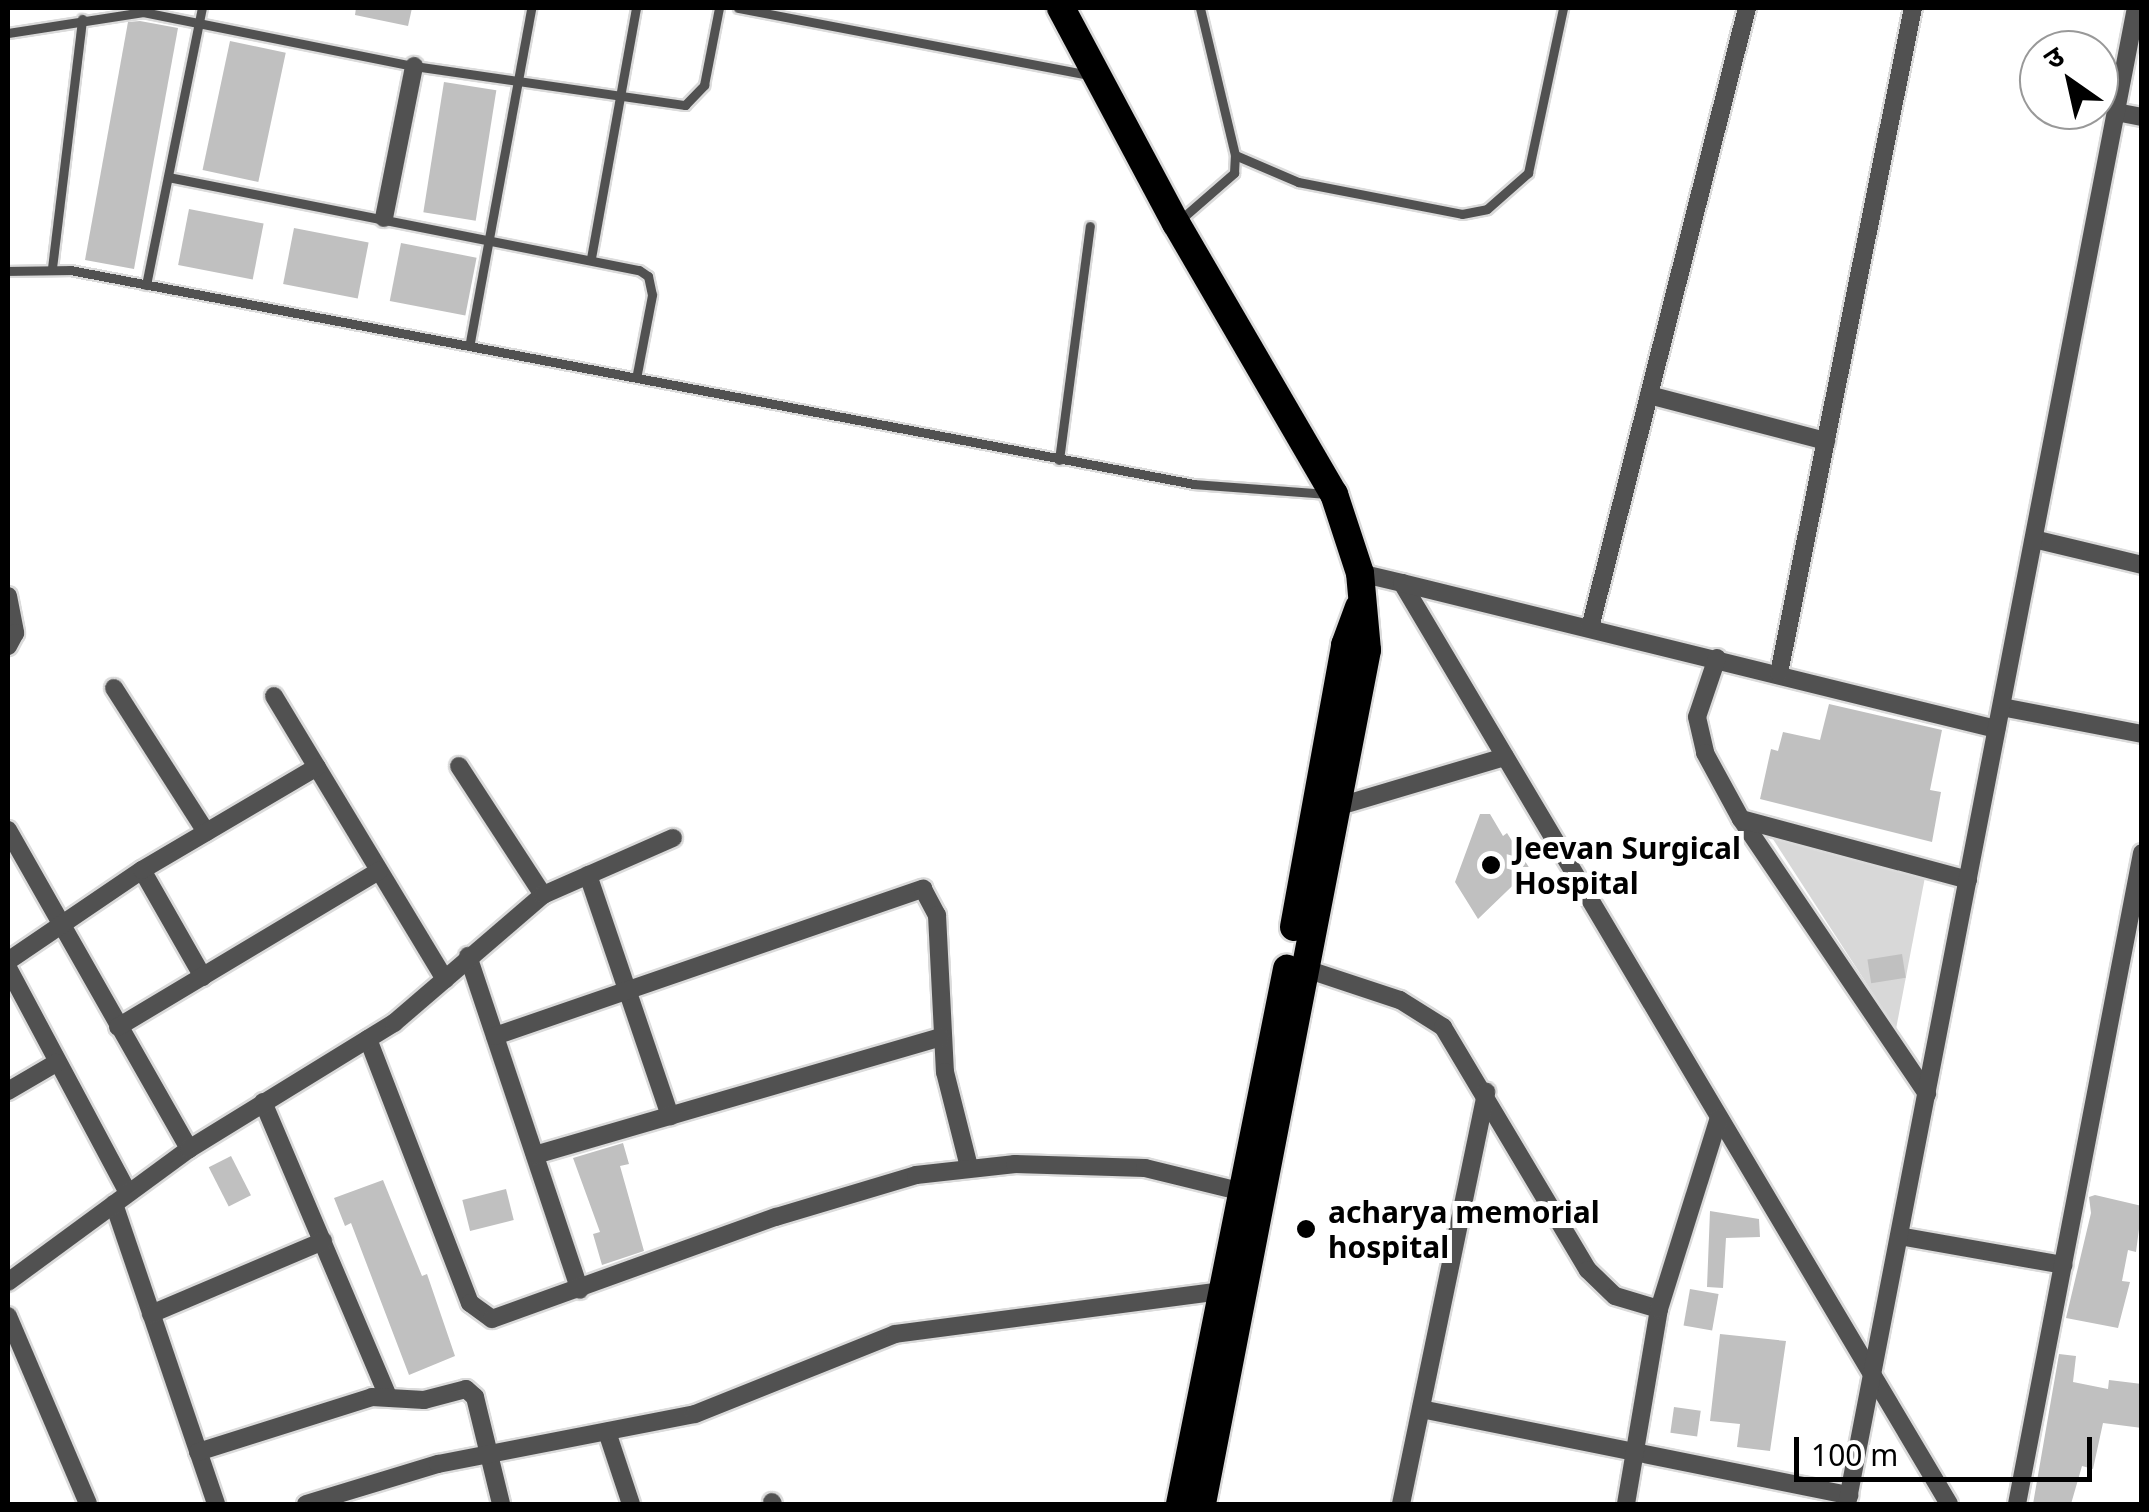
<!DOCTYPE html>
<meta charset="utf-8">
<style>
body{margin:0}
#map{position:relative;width:2149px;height:1512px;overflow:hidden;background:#fff;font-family:"Noto Sans","Noto Sans Devanagari",sans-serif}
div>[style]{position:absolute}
.green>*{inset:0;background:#d8d8d8}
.building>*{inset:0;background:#c0c0c0;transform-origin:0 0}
.roads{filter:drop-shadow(2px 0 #dbdbdb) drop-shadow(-2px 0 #dbdbdb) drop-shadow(0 2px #dbdbdb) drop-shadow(0 -2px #dbdbdb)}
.service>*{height:9px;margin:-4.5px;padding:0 4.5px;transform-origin:4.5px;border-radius:4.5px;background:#515151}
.minor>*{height:18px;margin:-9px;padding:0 9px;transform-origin:9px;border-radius:9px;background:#515151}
.trunk>*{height:28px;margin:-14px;padding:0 14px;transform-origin:14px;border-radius:14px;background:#000}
.dots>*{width:28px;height:28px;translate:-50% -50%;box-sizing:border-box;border:5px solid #fff;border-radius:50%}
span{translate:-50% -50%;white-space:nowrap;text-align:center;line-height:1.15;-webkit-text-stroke:10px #fff;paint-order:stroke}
.poi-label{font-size:30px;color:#000;font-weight:700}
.left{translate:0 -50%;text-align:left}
.frame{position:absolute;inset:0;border:10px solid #000;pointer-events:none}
.north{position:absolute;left:2019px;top:30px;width:100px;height:100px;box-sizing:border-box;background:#fff;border:2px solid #999;border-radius:50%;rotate:326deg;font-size:28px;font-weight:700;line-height:40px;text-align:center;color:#000}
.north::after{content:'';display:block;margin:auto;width:35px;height:45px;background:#000;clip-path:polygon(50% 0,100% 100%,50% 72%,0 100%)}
.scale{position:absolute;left:1794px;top:1437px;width:298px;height:45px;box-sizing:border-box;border:5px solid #000;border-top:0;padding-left:12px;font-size:30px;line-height:35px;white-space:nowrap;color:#000;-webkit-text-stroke:8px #fff;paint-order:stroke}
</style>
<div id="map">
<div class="green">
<div style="clip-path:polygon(1769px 833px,1925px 877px,1896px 1029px)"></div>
</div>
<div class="building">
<div style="clip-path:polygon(356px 8px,412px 8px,408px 26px,355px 15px)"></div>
<div style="clip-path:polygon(140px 21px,178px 28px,134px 269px,85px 260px,128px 22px)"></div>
<div style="left:230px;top:41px;width:57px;height:132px;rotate:12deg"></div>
<div style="left:444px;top:82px;width:53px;height:132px;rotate:9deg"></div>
<div style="left:189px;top:209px;width:76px;height:57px;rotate:11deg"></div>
<div style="left:294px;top:228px;width:76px;height:57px;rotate:11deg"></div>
<div style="left:401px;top:243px;width:77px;height:59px;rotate:11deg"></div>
<div style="clip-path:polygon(1829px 704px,1942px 730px,1930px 790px,1941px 792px,1932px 842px,1760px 799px,1771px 749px,1778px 751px,1783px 732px,1820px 740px)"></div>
<div style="clip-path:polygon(1480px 814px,1490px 814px,1503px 836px,1507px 833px,1530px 869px,1478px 919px,1455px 882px)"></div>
<div style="left:1902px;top:954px;width:24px;height:35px;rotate:81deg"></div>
<div style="clip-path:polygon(623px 1143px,629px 1164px,620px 1166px,644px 1251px,602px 1265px,593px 1234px,600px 1232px,573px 1158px)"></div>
<div style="left:231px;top:1156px;width:44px;height:25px;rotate:63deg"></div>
<div style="clip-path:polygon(383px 1180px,422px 1276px,427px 1274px,455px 1356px,409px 1375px,351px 1223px,345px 1226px,334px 1198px)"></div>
<div style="left:506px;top:1189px;width:32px;height:45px;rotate:76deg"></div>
<div style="clip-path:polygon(2095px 1195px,2142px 1206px,2136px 1252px,2128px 1250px,2122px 1281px,2130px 1282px,2118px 1328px,2066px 1318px,2091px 1213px,2089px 1197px)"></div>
<div style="clip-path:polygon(1710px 1211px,1759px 1219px,1760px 1237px,1726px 1238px,1723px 1288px,1707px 1287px)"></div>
<div style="left:1690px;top:1289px;width:29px;height:37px;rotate:10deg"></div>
<div style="clip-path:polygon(1720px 1334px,1786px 1341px,1770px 1451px,1737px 1447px,1740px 1424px,1710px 1421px)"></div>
<div style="clip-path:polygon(2059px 1354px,2076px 1356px,2073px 1382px,2108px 1389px,2109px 1380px,2142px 1384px,2142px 1428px,2103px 1423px,2093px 1469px,2082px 1466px,2071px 1504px,2033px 1504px)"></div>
<div style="left:1674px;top:1407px;width:27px;height:26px;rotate:8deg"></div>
</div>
<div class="roads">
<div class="service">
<div style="left:738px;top:8px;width:357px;rotate:10.8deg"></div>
<div style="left:8px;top:33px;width:137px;rotate:-8.8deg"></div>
<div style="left:143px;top:12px;width:276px;rotate:11.3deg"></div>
<div style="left:414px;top:66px;width:274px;rotate:8.2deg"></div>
<div style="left:685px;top:105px;width:28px;rotate:-46deg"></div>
<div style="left:704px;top:85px;width:78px;rotate:-79deg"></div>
<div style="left:1235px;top:155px;width:69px;rotate:23.2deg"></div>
<div style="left:1298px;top:182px;width:167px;rotate:11deg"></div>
<div style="left:1462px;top:214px;width:25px;rotate:-11deg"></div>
<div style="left:1487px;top:209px;width:55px;rotate:-41.3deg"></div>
<div style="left:1528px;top:173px;width:169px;rotate:-78deg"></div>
<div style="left:168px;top:177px;width:480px;rotate:11.2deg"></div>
<div style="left:639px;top:270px;width:11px;rotate:34deg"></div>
<div style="left:648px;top:276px;width:19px;rotate:78deg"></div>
<div style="left:652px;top:295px;width:80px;rotate:100.8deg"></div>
<div style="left:1180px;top:220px;width:72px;rotate:-41deg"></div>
<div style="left:1234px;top:173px;width:18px;rotate:-87deg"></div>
<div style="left:1235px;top:155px;width:151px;rotate:-103.4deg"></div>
<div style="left:591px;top:258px;width:254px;rotate:-79.8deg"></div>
<div style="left:52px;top:268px;width:251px;rotate:-83.1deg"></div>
<div style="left:8px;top:271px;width:62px;rotate:-0.9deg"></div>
<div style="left:70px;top:270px;width:1144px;rotate:10.78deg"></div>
<div style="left:1194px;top:484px;width:133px;rotate:4.3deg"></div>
<div style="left:146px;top:285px;width:283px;rotate:-78.6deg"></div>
<div style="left:470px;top:342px;width:340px;rotate:-79.6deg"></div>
<div style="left:1059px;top:460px;width:236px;rotate:-82.5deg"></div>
</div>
<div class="minor">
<div style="left:2116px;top:112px;width:26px;rotate:11deg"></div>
<div style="left:384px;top:218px;width:155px;rotate:-78.8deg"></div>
<div style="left:1649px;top:395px;width:183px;rotate:14.6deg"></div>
<div style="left:2034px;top:539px;width:111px;rotate:13.5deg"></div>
<div style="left:1360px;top:573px;width:43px;rotate:13.4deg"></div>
<div style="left:1402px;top:583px;width:1071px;rotate:59.29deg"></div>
<div style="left:1402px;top:583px;width:612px;rotate:13.81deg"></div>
<div style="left:8px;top:596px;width:38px;rotate:79deg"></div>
<div style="left:15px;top:633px;width:15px;rotate:118deg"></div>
<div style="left:1590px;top:628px;width:640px;rotate:-75.79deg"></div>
<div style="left:1717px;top:658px;width:62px;rotate:108.7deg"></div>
<div style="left:1697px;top:717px;width:37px;rotate:77deg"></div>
<div style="left:1705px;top:753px;width:75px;rotate:61.4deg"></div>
<div style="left:1741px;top:819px;width:332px;rotate:55.9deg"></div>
<div style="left:1779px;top:673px;width:678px;rotate:-78.61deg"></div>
<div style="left:114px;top:688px;width:171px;rotate:57.4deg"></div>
<div style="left:274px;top:696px;width:331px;rotate:58.9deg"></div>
<div style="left:2002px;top:707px;width:143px;rotate:10.9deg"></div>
<div style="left:459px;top:766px;width:154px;rotate:56.9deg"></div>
<div style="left:1336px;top:807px;width:176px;rotate:-16.5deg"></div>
<div style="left:1741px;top:819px;width:235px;rotate:15deg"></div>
<div style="left:8px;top:830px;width:367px;rotate:60.4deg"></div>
<div style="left:142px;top:870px;width:123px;rotate:60.3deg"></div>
<div style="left:588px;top:875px;width:255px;rotate:71.2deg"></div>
<div style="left:468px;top:956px;width:352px;rotate:71.5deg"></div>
<div style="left:8px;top:961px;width:162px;rotate:-34.2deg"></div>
<div style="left:142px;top:870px;width:203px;rotate:-30.5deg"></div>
<div style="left:8px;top:968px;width:255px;rotate:61.9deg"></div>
<div style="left:1306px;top:969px;width:99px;rotate:18.3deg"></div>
<div style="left:1400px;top:1000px;width:51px;rotate:32.1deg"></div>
<div style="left:1443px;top:1027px;width:283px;rotate:59.2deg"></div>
<div style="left:1588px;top:1270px;width:37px;rotate:44deg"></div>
<div style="left:1615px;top:1296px;width:46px;rotate:16.5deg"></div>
<div style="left:118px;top:1027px;width:304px;rotate:-30.9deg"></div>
<div style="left:495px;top:1036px;width:453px;rotate:-19deg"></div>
<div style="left:923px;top:889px;width:30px;rotate:62deg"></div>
<div style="left:937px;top:915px;width:157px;rotate:87.1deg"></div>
<div style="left:945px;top:1072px;width:98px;rotate:75.8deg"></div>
<div style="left:368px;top:1039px;width:283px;rotate:68.9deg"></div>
<div style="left:470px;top:1303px;width:27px;rotate:36deg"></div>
<div style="left:492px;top:1319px;width:302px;rotate:-19.8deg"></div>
<div style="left:776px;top:1217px;width:146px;rotate:-16.7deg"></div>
<div style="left:916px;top:1175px;width:100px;rotate:-6.3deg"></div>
<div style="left:1015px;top:1164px;width:130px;rotate:1.8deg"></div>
<div style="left:1145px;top:1168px;width:101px;rotate:13.8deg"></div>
<div style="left:8px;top:1091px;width:56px;rotate:-30.3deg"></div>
<div style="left:263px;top:1102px;width:317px;rotate:67deg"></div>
<div style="left:535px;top:1155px;width:422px;rotate:-16.2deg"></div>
<div style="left:114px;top:1204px;width:317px;rotate:71.2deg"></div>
<div style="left:1899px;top:1236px;width:167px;rotate:10deg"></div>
<div style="left:8px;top:1282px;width:225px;rotate:-36.3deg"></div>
<div style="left:189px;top:1149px;width:241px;rotate:-31.6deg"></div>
<div style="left:394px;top:1023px;width:196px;rotate:-40.7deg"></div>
<div style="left:543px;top:895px;width:142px;rotate:-23.7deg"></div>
<div style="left:151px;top:1314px;width:187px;rotate:-23deg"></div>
<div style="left:8px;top:1316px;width:204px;rotate:66.9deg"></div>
<div style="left:1421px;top:1409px;width:437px;rotate:11.4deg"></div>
<div style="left:607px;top:1432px;width:76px;rotate:71.6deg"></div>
<div style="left:198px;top:1452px;width:182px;rotate:-17.5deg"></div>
<div style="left:372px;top:1397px;width:52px;rotate:3.3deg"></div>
<div style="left:424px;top:1400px;width:43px;rotate:-14.7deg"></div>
<div style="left:466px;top:1389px;width:12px;rotate:42deg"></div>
<div style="left:475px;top:1397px;width:110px;rotate:76.3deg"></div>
<div style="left:772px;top:1502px;width:2px;rotate:63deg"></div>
<div style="left:306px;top:1504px;width:138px;rotate:-16.9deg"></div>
<div style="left:438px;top:1464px;width:262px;rotate:-11deg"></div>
<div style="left:695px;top:1414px;width:215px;rotate:-21.8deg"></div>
<div style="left:895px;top:1334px;width:331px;rotate:-7.5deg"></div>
<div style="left:1401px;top:1504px;width:421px;rotate:-78.3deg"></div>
<div style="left:1626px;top:1504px;width:198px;rotate:-80.4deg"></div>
<div style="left:1659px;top:1309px;width:200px;rotate:-72.6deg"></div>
<div style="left:1847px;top:1504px;width:1524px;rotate:-79.07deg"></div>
<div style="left:2017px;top:1504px;width:663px;rotate:-79.13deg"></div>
</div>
<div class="trunk">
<div style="left:1061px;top:8px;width:244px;rotate:61.9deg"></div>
<div style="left:1176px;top:223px;width:314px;rotate:59.8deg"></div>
<div style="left:1334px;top:494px;width:83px;rotate:71.8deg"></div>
<div style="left:1360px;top:573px;width:77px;rotate:84.8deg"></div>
<div style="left:1367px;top:650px;width:870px;rotate:100.94deg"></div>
<div style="left:1294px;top:927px;width:287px;rotate:-79.7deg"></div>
<div style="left:1345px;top:645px;width:40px;rotate:-69.8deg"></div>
<div style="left:1180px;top:1504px;width:546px;rotate:-78.69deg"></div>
</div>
</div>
<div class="dots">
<div style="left:1491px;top:865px;background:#000"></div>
<div style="left:1306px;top:1229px;background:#000"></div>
</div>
<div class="poi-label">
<span class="left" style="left:1514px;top:865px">Jeevan Surgical<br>Hospital</span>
<span class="left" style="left:1328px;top:1229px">acharya memorial<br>hospital</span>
</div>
<div class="frame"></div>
<div class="north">उ</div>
<div class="scale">100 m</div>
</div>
